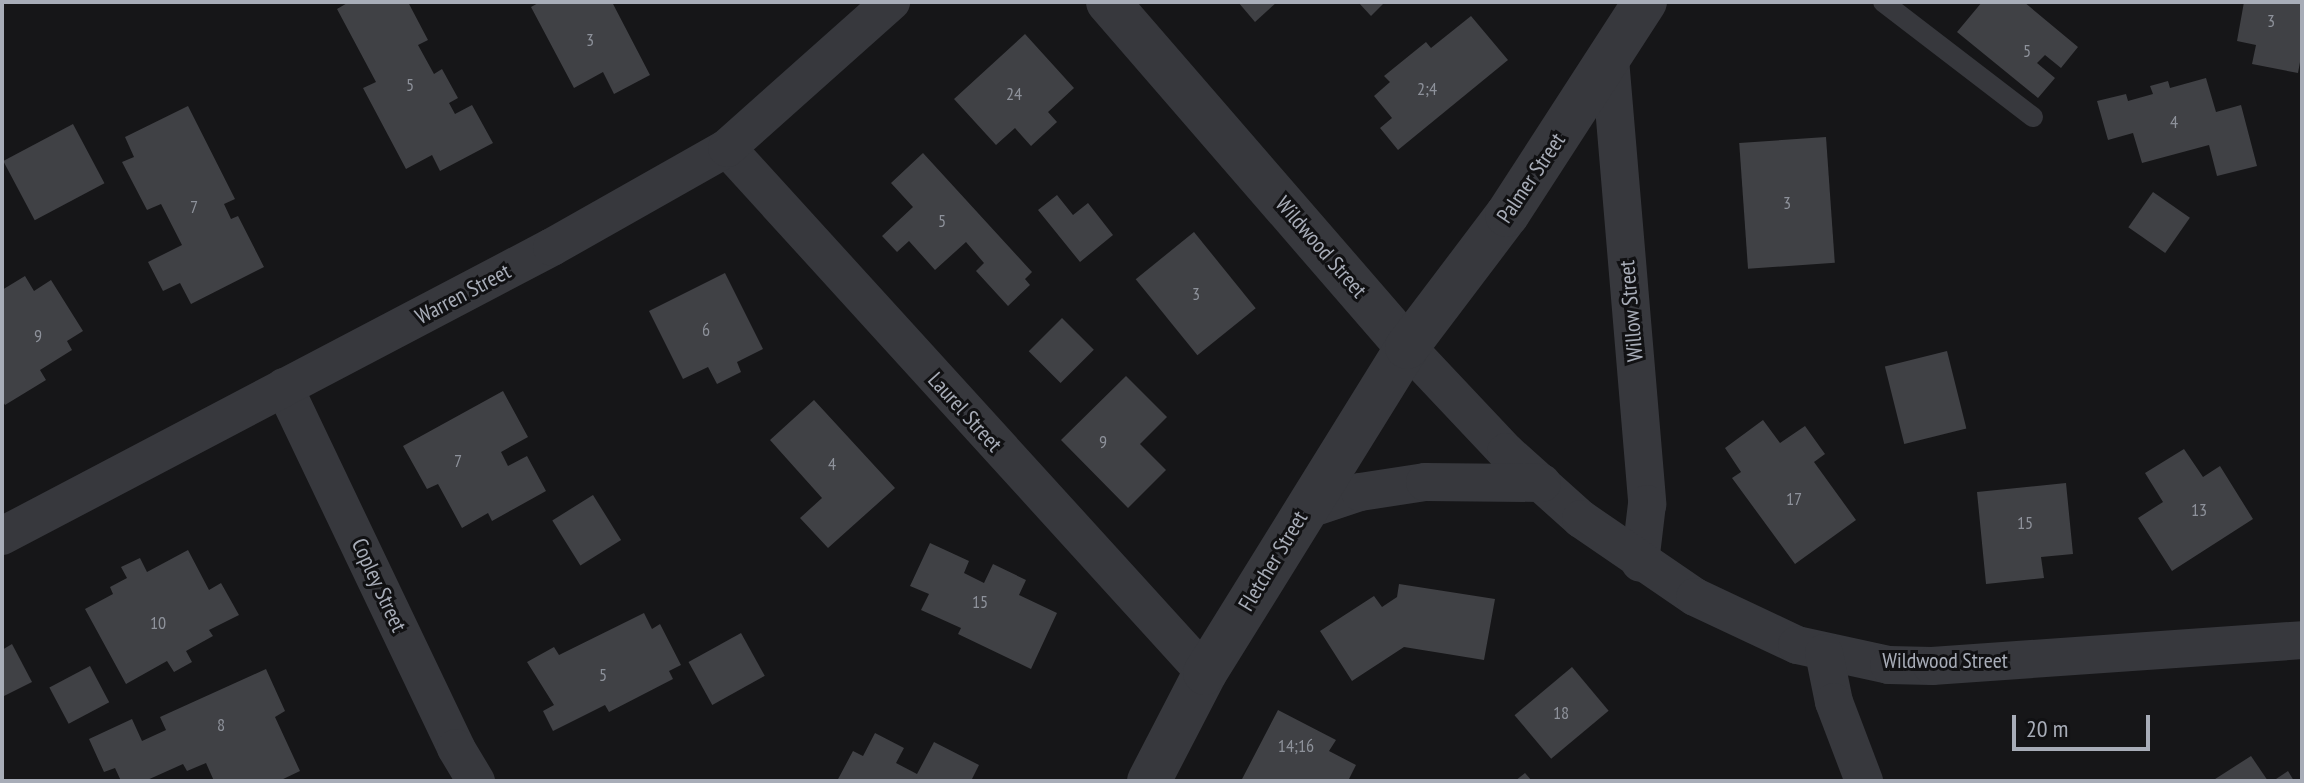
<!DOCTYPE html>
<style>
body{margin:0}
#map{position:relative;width:2304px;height:783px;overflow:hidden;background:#161618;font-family:"PT Sans Narrow",sans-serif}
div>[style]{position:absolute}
.building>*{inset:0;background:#404145;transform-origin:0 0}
.service>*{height:20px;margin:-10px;padding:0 10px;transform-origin:10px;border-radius:10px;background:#37383d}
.minor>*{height:38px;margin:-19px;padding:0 19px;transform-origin:19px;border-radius:19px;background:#37383d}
.tertiary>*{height:44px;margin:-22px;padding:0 22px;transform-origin:22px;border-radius:22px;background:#37383d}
span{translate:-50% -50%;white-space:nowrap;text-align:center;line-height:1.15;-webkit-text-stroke:6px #111113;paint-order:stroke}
.number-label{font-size:18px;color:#8e929b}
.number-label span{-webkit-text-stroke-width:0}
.street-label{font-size:22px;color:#a8adb8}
.frame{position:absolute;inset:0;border:4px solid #a8adb8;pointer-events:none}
.scale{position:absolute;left:2012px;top:715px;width:138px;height:36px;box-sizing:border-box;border:4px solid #a8adb8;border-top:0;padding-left:10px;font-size:24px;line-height:28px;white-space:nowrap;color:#a8adb8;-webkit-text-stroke:6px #111113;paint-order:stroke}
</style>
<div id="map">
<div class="building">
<div style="clip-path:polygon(349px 2px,408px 2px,428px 40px,418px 45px,434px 74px,442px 69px,458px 98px,449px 103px,455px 114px,472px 105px,493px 143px,440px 171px,432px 155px,406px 169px,363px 88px,376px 82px,337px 9px)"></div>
<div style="clip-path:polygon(540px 2px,612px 2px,650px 75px,614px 94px,603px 72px,574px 88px,531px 7px)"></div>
<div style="clip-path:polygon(1238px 2px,1277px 2px,1255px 22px)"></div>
<div style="clip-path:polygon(1358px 2px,1385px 2px,1371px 16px)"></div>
<div style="clip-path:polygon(1982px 2px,2024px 2px,2078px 47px,2061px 68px,2045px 55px,2037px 63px,2055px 78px,2038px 98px,1957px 32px)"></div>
<div style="clip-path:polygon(2244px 2px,2302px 2px,2302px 51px,2298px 73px,2252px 64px,2256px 45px,2237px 41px)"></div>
<div style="clip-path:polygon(1471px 16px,1508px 60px,1398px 150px,1380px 128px,1392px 118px,1374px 96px,1390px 82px,1384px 76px,1426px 42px,1431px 48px)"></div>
<div style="clip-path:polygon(1025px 34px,1074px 88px,1048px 112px,1057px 122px,1031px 146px,1015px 128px,996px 145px,954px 99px)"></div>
<div style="clip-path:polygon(2206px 78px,2216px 112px,2241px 105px,2257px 166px,2217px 176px,2209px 145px,2142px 163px,2133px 133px,2108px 140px,2097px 101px,2126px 94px,2128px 101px,2153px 94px,2150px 86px,2168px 81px,2170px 88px)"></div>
<div style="clip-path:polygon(188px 106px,235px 199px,224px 204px,231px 219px,238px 216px,264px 267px,191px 304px,180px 283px,163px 291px,148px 262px,182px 245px,161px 204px,147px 210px,122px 162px,134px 157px,125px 137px)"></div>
<div style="left:73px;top:124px;width:67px;height:79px;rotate:62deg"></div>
<div style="left:1826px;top:137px;width:126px;height:87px;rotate:86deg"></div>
<div style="clip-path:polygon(923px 153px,1032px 272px,1025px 279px,1030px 285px,1008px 306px,976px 271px,984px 263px,966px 242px,935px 270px,909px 241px,897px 252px,882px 236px,913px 207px,891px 183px)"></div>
<div style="left:2153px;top:192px;width:45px;height:43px;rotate:35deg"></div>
<div style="clip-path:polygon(1057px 195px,1073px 215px,1088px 203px,1113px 235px,1080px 262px,1038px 210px)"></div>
<div style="left:1194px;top:232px;width:98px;height:75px;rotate:51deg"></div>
<div style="clip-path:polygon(725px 273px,763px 349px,737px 362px,741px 372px,717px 384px,708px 367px,683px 379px,649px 311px)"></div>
<div style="clip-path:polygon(25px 276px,34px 291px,51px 280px,83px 331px,67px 341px,72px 350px,40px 370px,46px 380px,5px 405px,2px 400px,2px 290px)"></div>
<div style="left:1062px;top:318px;width:45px;height:47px;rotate:45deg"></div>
<div style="left:1947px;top:351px;width:80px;height:64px;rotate:76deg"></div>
<div style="clip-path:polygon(1126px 376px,1167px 417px,1140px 444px,1166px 470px,1128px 508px,1061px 440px)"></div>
<div style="clip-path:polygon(503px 391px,528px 437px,501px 452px,508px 466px,527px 456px,546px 491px,492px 521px,488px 513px,462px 528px,438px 484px,427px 489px,403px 446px)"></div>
<div style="clip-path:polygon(814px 400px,895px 488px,828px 548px,800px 518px,822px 498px,770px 440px)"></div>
<div style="clip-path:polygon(1763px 420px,1780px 443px,1805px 426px,1825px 454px,1814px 462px,1856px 520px,1795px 564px,1732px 478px,1741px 472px,1725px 448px)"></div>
<div style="clip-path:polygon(2184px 449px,2203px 477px,2220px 466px,2253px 519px,2172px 571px,2138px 518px,2163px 502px,2145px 473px)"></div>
<div style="clip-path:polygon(2066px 483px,2073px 554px,2041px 557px,2044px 578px,1986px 584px,1977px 492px)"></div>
<div style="left:593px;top:495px;width:53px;height:48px;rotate:58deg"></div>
<div style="clip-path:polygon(930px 543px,969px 561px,964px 573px,984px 583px,993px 564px,1026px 580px,1019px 595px,1057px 613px,1031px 669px,958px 634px,961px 628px,921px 610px,929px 594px,910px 586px)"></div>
<div style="clip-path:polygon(188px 550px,209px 590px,221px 583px,239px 615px,209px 630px,213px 636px,186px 651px,192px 662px,174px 672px,167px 661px,126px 684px,85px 609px,113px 594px,110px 587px,127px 578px,121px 567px,140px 558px,147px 572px)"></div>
<div style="clip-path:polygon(1399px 584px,1495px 599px,1484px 660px,1404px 647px,1352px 681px,1320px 631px,1374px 596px,1382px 607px,1397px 597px)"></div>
<div style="clip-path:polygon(644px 613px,652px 629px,660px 624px,681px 665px,669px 671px,673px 679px,609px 712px,605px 705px,553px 731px,543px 711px,554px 705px,527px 662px,554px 647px,559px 655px)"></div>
<div style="left:741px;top:633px;width:49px;height:60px;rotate:61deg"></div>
<div style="clip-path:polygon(12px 644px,32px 682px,2px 697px,2px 650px)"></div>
<div style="left:90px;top:666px;width:41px;height:46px;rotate:62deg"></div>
<div style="left:1572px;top:667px;width:57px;height:75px;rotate:50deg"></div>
<div style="clip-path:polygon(266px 669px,285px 711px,275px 717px,300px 771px,279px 781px,214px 781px,206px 763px,187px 771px,183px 764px,145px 781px,121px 781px,115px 768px,104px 772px,89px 739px,132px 719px,142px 741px,166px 730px,160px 717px)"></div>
<div style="clip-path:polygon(1278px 710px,1336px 740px,1329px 751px,1356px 765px,1348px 781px,1241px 781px)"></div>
<div style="clip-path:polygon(875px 733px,904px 748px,896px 763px,917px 774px,934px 742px,979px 765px,971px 781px,837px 781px,853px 751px,863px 756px)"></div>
<div style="clip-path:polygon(2251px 756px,2268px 781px,2212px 781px)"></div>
<div style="clip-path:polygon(2288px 771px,2294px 781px,2273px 781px)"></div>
<div style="clip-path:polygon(1525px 773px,1532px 781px,1515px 781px)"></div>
</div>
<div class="service">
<div style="left:1883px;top:2px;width:189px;rotate:37.5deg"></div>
</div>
<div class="minor">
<div style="left:1610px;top:59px;width:447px;rotate:85.2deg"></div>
<div style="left:1647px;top:504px;width:59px;rotate:96.8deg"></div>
<div style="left:727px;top:148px;width:710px;rotate:47.68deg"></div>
<div style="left:1407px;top:347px;width:144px;rotate:46.7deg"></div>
<div style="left:1506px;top:452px;width:101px;rotate:41.8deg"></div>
<div style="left:1581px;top:519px;width:138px;rotate:34.4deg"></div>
<div style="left:1695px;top:597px;width:113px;rotate:25.2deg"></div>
<div style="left:1797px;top:645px;width:94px;rotate:12.3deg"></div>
<div style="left:1889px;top:665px;width:43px;rotate:1.3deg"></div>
<div style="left:1932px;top:666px;width:371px;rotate:-4deg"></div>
<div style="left:284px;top:387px;width:400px;rotate:64.5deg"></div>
<div style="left:456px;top:748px;width:39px;rotate:59deg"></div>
<div style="left:1303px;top:511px;width:60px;rotate:-18.4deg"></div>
<div style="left:1360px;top:492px;width:66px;rotate:-8.7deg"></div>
<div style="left:1425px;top:482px;width:117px;rotate:0.5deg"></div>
<div style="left:2px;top:536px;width:621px;rotate:-27.72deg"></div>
<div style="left:552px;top:247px;width:201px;rotate:-29.5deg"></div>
<div style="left:727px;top:148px;width:220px;rotate:-41.7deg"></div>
<div style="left:1824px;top:653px;width:50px;rotate:78.5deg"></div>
<div style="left:1834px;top:702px;width:85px;rotate:69.2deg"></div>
</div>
<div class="tertiary">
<div style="left:1108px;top:2px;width:457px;rotate:49.1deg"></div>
<div style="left:1149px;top:781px;width:122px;rotate:-62.6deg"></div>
<div style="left:1205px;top:673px;width:384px;rotate:-58.2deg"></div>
<div style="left:1407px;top:347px;width:166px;rotate:-52.9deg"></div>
<div style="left:1507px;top:215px;width:254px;rotate:-57.1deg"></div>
</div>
<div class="number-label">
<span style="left:2271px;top:21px">3</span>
<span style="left:590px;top:40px">3</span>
<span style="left:2027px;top:51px">5</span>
<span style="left:410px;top:85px">5</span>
<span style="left:1427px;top:89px">2;4</span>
<span style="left:1014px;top:94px">24</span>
<span style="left:2174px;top:122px">4</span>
<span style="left:1787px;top:203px">3</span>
<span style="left:194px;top:207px">7</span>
<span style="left:942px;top:221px">5</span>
<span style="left:1196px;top:294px">3</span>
<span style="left:706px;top:330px">6</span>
<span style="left:38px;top:336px">9</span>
<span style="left:1103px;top:442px">9</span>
<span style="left:458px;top:461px">7</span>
<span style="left:832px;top:464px">4</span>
<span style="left:1794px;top:499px">17</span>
<span style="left:2199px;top:510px">13</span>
<span style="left:2025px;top:523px">15</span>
<span style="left:980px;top:602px">15</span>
<span style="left:158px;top:623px">10</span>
<span style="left:603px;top:675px">5</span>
<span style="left:1561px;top:713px">18</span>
<span style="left:221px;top:725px">8</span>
<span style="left:1296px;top:746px">14;16</span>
</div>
<div class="street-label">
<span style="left:1531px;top:178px;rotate:-56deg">Palmer Street</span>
<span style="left:1321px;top:247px;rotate:49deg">Wildwood Street</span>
<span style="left:463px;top:294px;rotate:-28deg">Warren Street</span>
<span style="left:1631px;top:311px;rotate:-95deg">Willow Street</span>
<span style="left:965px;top:412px;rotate:48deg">Laurel Street</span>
<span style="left:1273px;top:561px;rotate:-59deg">Fletcher Street</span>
<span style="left:379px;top:585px;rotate:65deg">Copley Street</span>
<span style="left:1945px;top:661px">Wildwood Street</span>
</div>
<div class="frame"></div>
<div class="scale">20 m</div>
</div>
